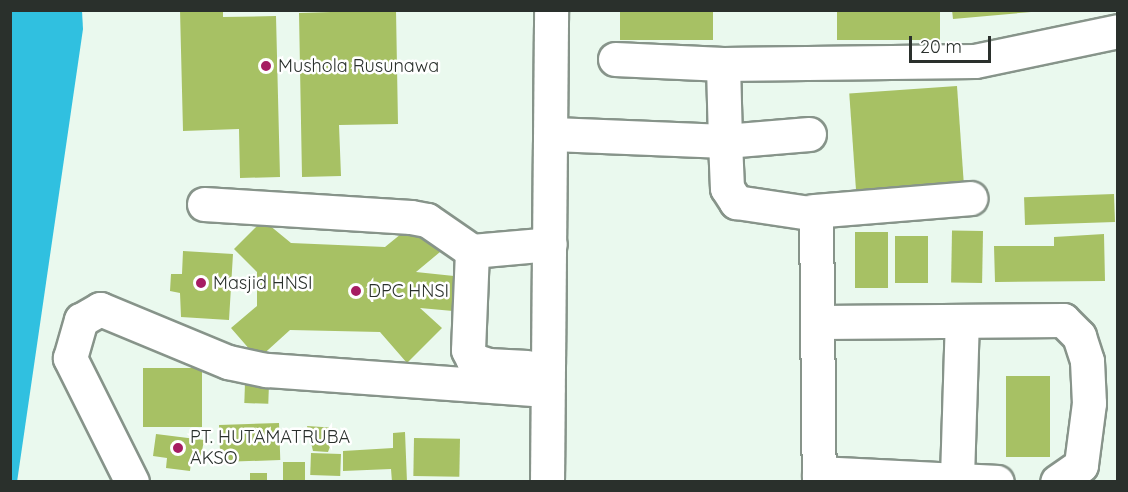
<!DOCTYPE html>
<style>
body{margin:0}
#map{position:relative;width:1128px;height:492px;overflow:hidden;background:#eaf9ee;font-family:Quicksand,sans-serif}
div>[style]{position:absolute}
.water>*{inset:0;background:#30c0e0}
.building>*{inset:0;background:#a7c164;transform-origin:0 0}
.roads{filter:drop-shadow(2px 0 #87948a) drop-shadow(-2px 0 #87948a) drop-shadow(0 2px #87948a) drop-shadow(0 -2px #87948a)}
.minor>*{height:33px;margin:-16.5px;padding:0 16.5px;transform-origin:16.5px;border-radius:16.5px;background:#fff}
.highway>*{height:33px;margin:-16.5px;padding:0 16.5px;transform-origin:16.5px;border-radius:16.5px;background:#fff}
.dots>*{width:16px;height:16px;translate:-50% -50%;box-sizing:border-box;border:3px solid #fff;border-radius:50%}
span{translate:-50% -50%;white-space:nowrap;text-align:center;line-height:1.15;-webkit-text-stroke:5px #fff;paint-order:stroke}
.poi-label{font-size:18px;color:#2a302c}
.left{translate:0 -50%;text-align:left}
.frame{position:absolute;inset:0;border:12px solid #2a302c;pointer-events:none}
.scale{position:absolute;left:909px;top:36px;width:82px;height:27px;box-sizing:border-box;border:3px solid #2a302c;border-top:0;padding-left:8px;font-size:18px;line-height:21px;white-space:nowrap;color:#2a302c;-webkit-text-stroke:4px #fff;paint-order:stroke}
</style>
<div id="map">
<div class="water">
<div style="clip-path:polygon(10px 11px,82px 11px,83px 29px,17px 482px,10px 481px)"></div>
</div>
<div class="building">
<div style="clip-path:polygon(180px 10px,223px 10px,223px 17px,276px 16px,280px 177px,240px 178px,239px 129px,183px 131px)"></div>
<div style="clip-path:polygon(396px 10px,398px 124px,339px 125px,341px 176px,302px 177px,299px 13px)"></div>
<div style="left:620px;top:10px;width:93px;height:30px"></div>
<div style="left:837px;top:10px;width:103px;height:30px"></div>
<div style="clip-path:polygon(952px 10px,1031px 10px,1031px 12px,953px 19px)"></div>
<div style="left:957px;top:86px;width:98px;height:108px;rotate:86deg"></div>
<div style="left:1114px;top:194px;width:28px;height:90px;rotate:88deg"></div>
<div style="clip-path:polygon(263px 220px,291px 243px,385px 247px,412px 225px,440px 252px,416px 272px,454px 276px,453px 311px,420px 308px,442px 328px,407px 363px,380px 332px,290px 330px,258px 359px,231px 328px,257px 306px,257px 272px,234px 249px)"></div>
<div style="left:983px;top:231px;width:52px;height:31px;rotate:91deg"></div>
<div style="left:855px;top:232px;width:33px;height:56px"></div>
<div style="clip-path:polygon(1104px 234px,1105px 281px,995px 282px,994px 246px,1054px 246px,1054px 237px)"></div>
<div style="left:895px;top:236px;width:33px;height:47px"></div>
<div style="clip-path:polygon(183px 251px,233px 254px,229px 320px,181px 317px,180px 293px,170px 291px,171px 274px,182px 274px)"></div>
<div style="left:143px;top:368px;width:59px;height:59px"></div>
<div style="left:1006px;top:376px;width:44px;height:81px"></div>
<div style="left:245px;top:383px;width:24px;height:20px;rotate:2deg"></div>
<div style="left:279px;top:423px;width:37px;height:60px;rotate:88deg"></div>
<div style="clip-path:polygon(307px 426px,337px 428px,328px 452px,313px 451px)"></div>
<div style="clip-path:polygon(405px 432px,407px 482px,392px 482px,391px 469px,343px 471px,343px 451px,393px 448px,393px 433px)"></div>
<div style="clip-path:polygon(156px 434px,204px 440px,200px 462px,191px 461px,190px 471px,166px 468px,167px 458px,153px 456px)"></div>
<div style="left:414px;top:438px;width:46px;height:38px;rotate:1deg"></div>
<div style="left:311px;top:453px;width:30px;height:22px;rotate:2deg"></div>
<div style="left:283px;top:462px;width:22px;height:20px"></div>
<div style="left:250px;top:473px;width:17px;height:9px"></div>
</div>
<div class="roads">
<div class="minor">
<div style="left:615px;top:59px;width:108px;rotate:2.7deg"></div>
<div style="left:553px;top:134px;width:172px;rotate:2.3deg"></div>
<div style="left:725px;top:141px;width:47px;rotate:87.6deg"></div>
<div style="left:727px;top:188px;width:17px;rotate:57deg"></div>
<div style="left:736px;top:202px;width:81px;rotate:8.5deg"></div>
<div style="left:816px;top:214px;width:268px;rotate:89.4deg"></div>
<div style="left:809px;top:134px;width:84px;rotate:175.2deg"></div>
<div style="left:725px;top:141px;width:77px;rotate:-91.5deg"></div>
<div style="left:723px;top:64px;width:252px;rotate:-0.7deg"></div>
<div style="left:975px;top:61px;width:146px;rotate:-11.8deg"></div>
<div style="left:204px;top:204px;width:207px;rotate:3.6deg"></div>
<div style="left:411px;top:217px;width:16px;rotate:11deg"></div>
<div style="left:427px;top:220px;width:55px;rotate:34.6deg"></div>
<div style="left:472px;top:251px;width:78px;rotate:-5.1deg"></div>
<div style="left:813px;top:211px;width:158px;rotate:-4.7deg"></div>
<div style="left:472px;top:251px;width:99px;rotate:92.3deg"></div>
<div style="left:468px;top:350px;width:11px;rotate:63deg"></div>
<div style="left:473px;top:360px;width:16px;rotate:18deg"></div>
<div style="left:488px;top:365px;width:39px;rotate:3deg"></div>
<div style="left:820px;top:322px;width:243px;rotate:-0.5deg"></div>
<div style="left:1063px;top:320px;width:23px;rotate:45deg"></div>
<div style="left:1079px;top:336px;width:26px;rotate:72deg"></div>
<div style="left:1087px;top:361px;width:42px;rotate:87.3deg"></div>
<div style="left:1089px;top:403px;width:63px;rotate:97.4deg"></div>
<div style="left:1081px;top:465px;width:29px;rotate:145deg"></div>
<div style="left:819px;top:473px;width:178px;rotate:2.9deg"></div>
<div style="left:957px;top:477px;width:155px;rotate:-88.2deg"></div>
<div style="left:132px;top:482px;width:139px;rotate:-116.6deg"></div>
<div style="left:70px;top:358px;width:40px;rotate:-74deg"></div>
<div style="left:81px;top:320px;width:22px;rotate:-30deg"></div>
<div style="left:100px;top:309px;width:139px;rotate:22.5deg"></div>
<div style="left:228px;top:362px;width:40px;rotate:12deg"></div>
<div style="left:267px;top:370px;width:281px;rotate:4.1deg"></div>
</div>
<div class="highway">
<div style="left:547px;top:482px;width:472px;rotate:-89.5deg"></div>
</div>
</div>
<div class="dots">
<div style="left:266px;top:66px;background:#a61c62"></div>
<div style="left:201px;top:283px;background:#a61c62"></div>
<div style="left:356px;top:291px;background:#a61c62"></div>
<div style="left:178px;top:448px;background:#a61c62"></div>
</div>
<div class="poi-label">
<span class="left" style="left:278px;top:66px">Mushola Rusunawa</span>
<span class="left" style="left:213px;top:283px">Masjid HNSI</span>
<span class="left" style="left:368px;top:291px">DPC HNSI</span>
<span class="left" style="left:190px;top:448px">PT. HUTAMATRUBA<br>AKSO</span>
</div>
<div class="frame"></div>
<div class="scale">20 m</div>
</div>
